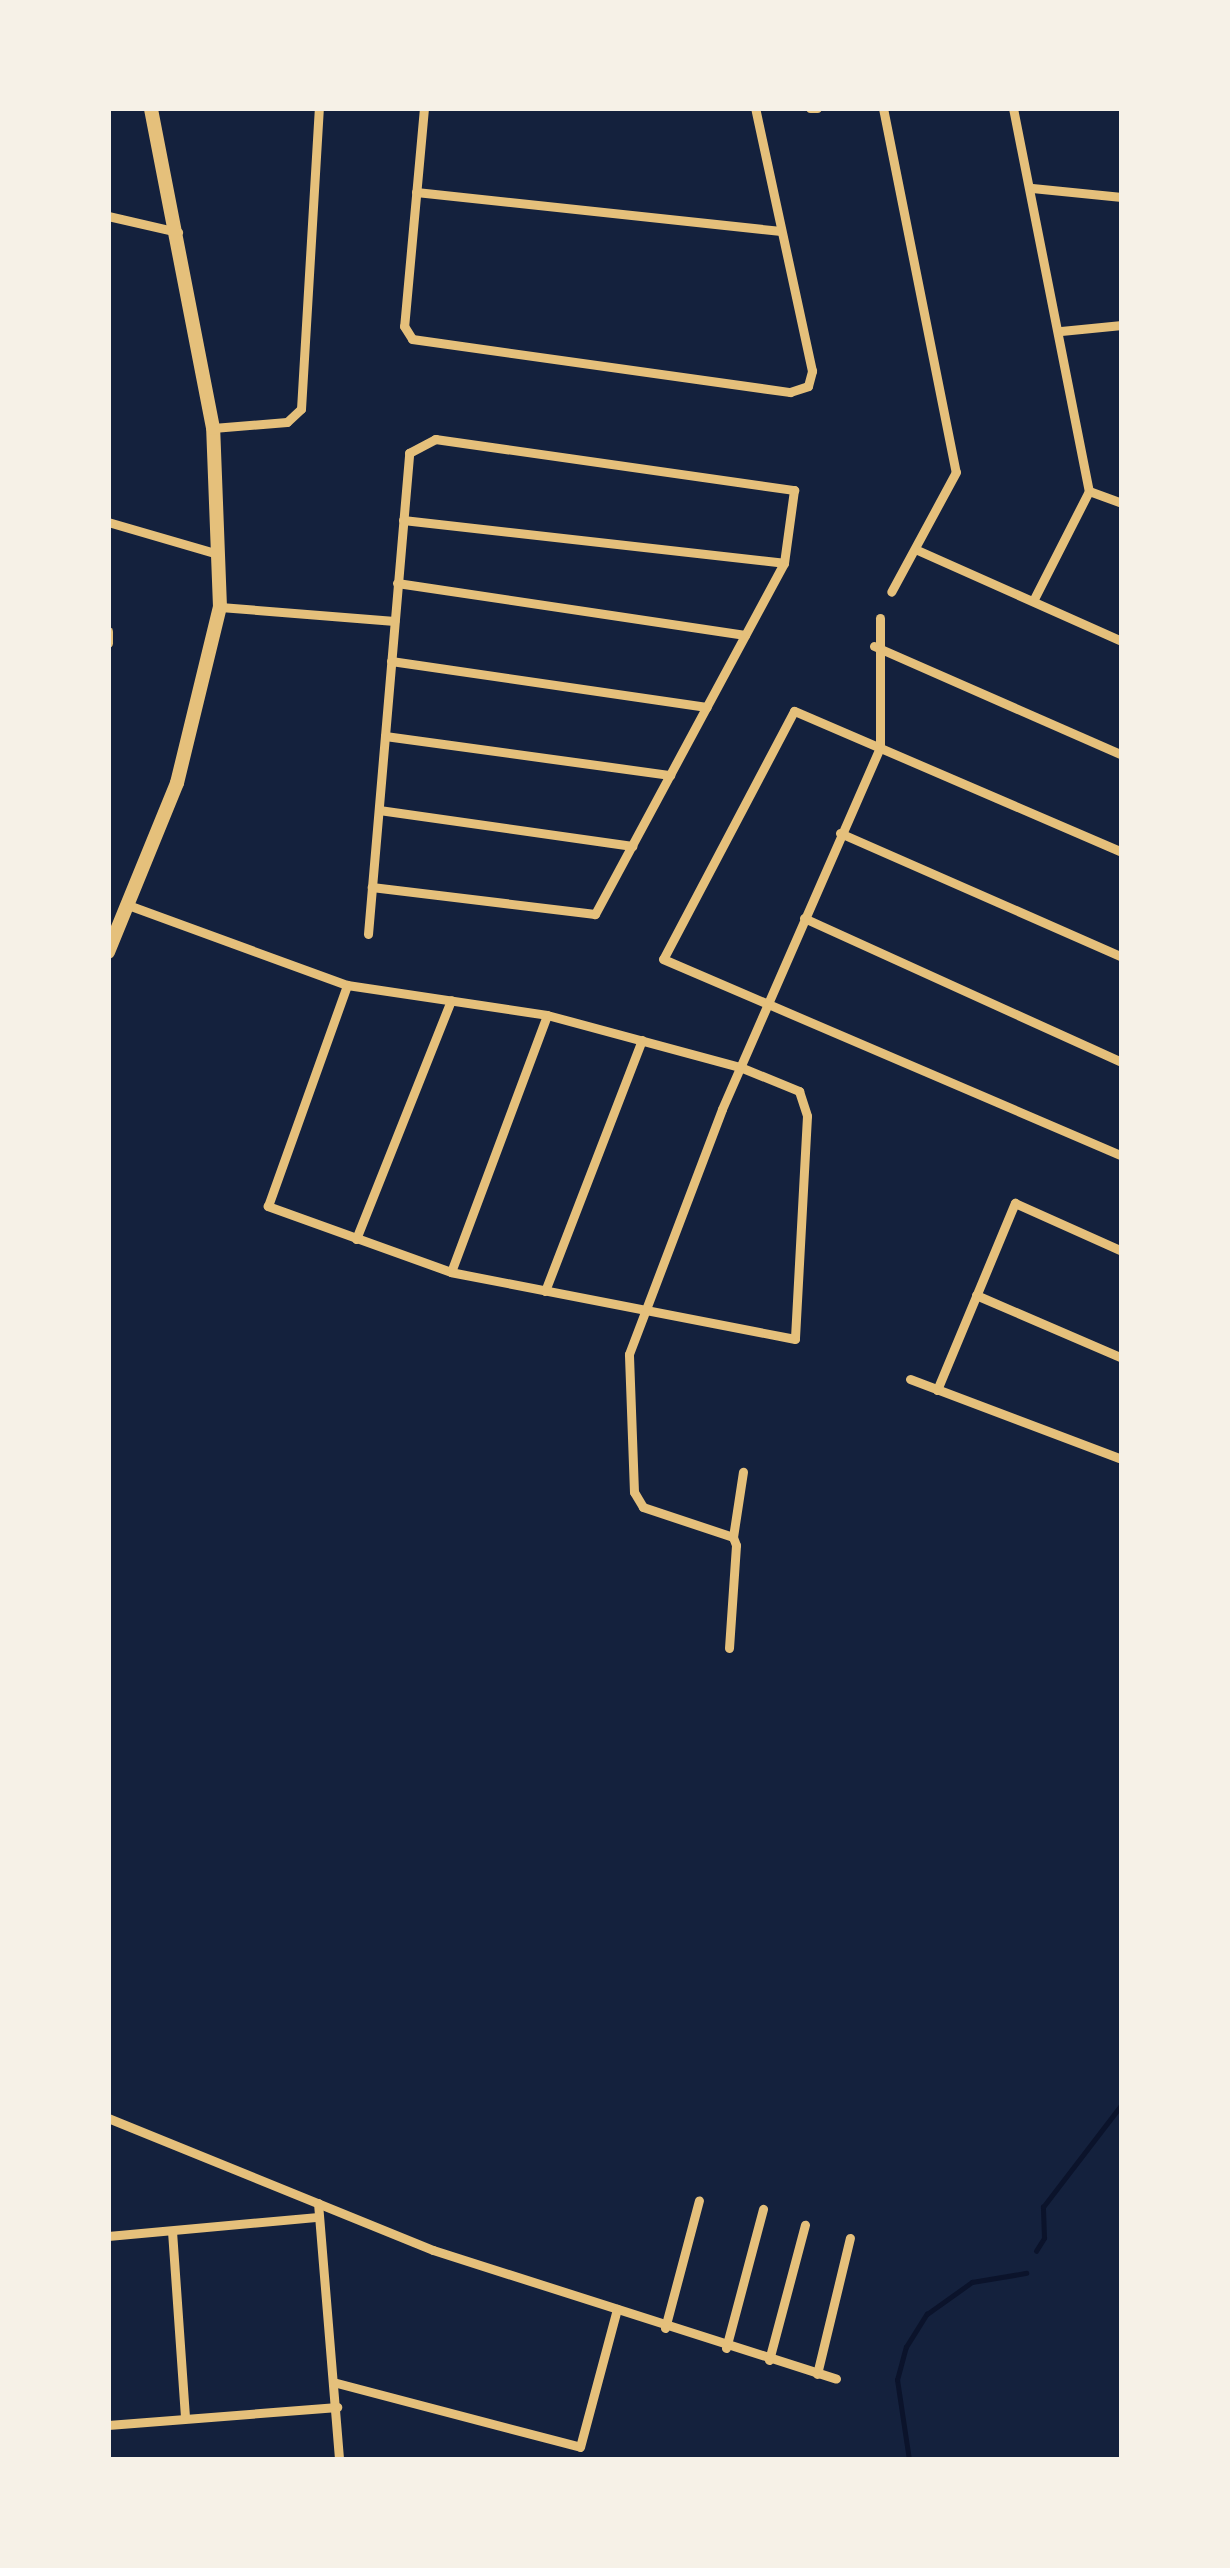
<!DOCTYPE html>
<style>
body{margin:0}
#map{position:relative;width:1230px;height:2568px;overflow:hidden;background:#14213d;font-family:"Nunito Sans",sans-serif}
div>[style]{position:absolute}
.stream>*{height:4.5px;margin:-2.25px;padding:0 2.25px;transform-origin:2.25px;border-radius:2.25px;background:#0b132b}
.minor>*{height:9px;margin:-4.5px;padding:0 4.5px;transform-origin:4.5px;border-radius:4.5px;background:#e5c07b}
.secondary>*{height:14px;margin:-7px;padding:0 7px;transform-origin:7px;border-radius:7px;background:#e5c07b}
span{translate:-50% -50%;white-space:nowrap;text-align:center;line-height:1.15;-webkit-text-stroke:12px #f6f1e7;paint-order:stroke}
.frame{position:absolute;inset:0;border:111px solid #f6f1e7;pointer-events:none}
</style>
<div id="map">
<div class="stream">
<div style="left:1036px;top:2251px;width:15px;rotate:-58deg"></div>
<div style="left:1044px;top:2238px;width:31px;rotate:-92deg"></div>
<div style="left:1043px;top:2207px;width:130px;rotate:-52.5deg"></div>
<div style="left:909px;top:2460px;width:81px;rotate:-98.5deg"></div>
<div style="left:897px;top:2380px;width:34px;rotate:-75deg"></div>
<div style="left:906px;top:2347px;width:39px;rotate:-58deg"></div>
<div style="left:927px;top:2314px;width:55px;rotate:-35.4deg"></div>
<div style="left:972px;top:2282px;width:55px;rotate:-9.5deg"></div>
</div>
<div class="minor">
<div style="left:424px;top:108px;width:219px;rotate:95.2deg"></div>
<div style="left:404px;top:326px;width:15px;rotate:58deg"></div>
<div style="left:412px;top:339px;width:382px;rotate:8deg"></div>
<div style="left:790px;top:392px;width:19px;rotate:-18deg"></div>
<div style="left:808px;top:386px;width:16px;rotate:-75deg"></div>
<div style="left:812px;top:371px;width:269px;rotate:-102.2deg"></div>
<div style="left:810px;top:108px;width:7px"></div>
<div style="left:883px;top:108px;width:371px;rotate:78.7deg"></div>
<div style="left:956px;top:472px;width:136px;rotate:118.4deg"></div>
<div style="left:1013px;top:108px;width:390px;rotate:78.8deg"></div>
<div style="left:1089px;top:491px;width:123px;rotate:117deg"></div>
<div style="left:1032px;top:188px;width:90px;rotate:5.7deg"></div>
<div style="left:416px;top:192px;width:367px;rotate:6.1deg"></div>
<div style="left:108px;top:216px;width:72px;rotate:12.9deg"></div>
<div style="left:1061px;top:331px;width:61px;rotate:-5.6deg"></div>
<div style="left:213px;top:428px;width:74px;rotate:-4.6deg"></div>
<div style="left:287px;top:422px;width:19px;rotate:-43deg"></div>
<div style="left:301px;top:409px;width:302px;rotate:-86.6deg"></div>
<div style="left:1089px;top:491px;width:35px;rotate:20deg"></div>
<div style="left:403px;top:520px;width:383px;rotate:6.4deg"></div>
<div style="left:108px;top:522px;width:115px;rotate:16.2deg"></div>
<div style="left:915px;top:549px;width:227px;rotate:24deg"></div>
<div style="left:397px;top:583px;width:352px;rotate:8.5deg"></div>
<div style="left:220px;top:607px;width:175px;rotate:4.6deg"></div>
<div style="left:108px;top:631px;width:12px;rotate:90deg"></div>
<div style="left:874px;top:646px;width:271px;rotate:23.7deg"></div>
<div style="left:391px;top:661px;width:319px;rotate:8.3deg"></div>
<div style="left:385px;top:736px;width:288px;rotate:7.8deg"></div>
<div style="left:379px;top:810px;width:256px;rotate:8.1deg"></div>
<div style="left:840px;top:833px;width:308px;rotate:23.7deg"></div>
<div style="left:1122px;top:852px;width:357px;rotate:-156.7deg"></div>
<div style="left:794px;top:711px;width:280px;rotate:117.8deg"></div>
<div style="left:663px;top:959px;width:499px;rotate:23.2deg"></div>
<div style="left:128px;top:905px;width:233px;rotate:20.1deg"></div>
<div style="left:347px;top:985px;width:202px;rotate:8.5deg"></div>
<div style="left:547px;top:1015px;width:200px;rotate:15.1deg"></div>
<div style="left:740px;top:1067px;width:64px;rotate:22.1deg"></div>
<div style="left:799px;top:1091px;width:26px;rotate:72deg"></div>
<div style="left:807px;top:1116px;width:223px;rotate:93.1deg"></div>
<div style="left:795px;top:1339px;width:350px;rotate:-169deg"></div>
<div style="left:451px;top:1272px;width:195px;rotate:-160.2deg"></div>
<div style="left:268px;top:1206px;width:235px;rotate:-70.3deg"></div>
<div style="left:804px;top:918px;width:349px;rotate:24.4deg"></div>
<div style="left:368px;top:934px;width:483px;rotate:-85.1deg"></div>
<div style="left:409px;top:453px;width:30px;rotate:-28deg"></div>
<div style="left:435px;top:439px;width:363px;rotate:8.1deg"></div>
<div style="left:794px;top:490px;width:74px;rotate:97.8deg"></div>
<div style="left:784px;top:563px;width:399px;rotate:118.3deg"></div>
<div style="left:595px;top:914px;width:225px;rotate:-173.1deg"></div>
<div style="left:356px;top:1239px;width:257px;rotate:-68.3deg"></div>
<div style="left:451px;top:1272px;width:274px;rotate:-69.5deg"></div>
<div style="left:545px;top:1291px;width:269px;rotate:-68.9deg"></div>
<div style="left:976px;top:1295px;width:159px;rotate:23.3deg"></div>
<div style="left:910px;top:1379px;width:227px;rotate:20.7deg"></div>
<div style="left:937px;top:1390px;width:203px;rotate:-67.4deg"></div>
<div style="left:1015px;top:1203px;width:117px;rotate:24.2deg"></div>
<div style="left:733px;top:1537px;width:66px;rotate:-81.3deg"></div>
<div style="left:729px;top:1648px;width:103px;rotate:-86.1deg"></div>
<div style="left:736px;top:1545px;width:9px;rotate:-111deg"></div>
<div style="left:733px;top:1537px;width:95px;rotate:-161.6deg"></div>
<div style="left:643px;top:1507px;width:17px;rotate:-121deg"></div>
<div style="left:634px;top:1492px;width:138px;rotate:-92.1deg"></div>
<div style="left:629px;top:1354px;width:262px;rotate:-69.2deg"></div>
<div style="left:722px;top:1109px;width:394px;rotate:-66.4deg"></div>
<div style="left:880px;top:748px;width:130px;rotate:-90deg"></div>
<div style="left:108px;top:2118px;width:351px;rotate:22.1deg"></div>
<div style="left:433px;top:2250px;width:423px;rotate:17.7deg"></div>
<div style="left:318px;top:2203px;width:258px;rotate:85.3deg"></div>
<div style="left:172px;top:2231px;width:186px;rotate:86deg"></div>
<div style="left:108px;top:2236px;width:211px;rotate:-5.2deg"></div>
<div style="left:665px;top:2328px;width:132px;rotate:-75.1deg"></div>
<div style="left:726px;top:2348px;width:144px;rotate:-75.1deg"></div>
<div style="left:769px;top:2360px;width:140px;rotate:-75.1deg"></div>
<div style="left:817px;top:2374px;width:140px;rotate:-76.4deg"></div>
<div style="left:333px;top:2382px;width:255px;rotate:14.7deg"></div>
<div style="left:580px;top:2447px;width:143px;rotate:-75deg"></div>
<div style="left:108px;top:2425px;width:230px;rotate:-4.5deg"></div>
</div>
<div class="secondary">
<div style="left:108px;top:952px;width:183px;rotate:-67.8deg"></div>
<div style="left:177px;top:783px;width:181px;rotate:-76.3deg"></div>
<div style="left:220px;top:607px;width:179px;rotate:-92.2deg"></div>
<div style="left:213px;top:428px;width:326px;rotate:-101deg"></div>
</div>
<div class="frame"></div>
</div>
